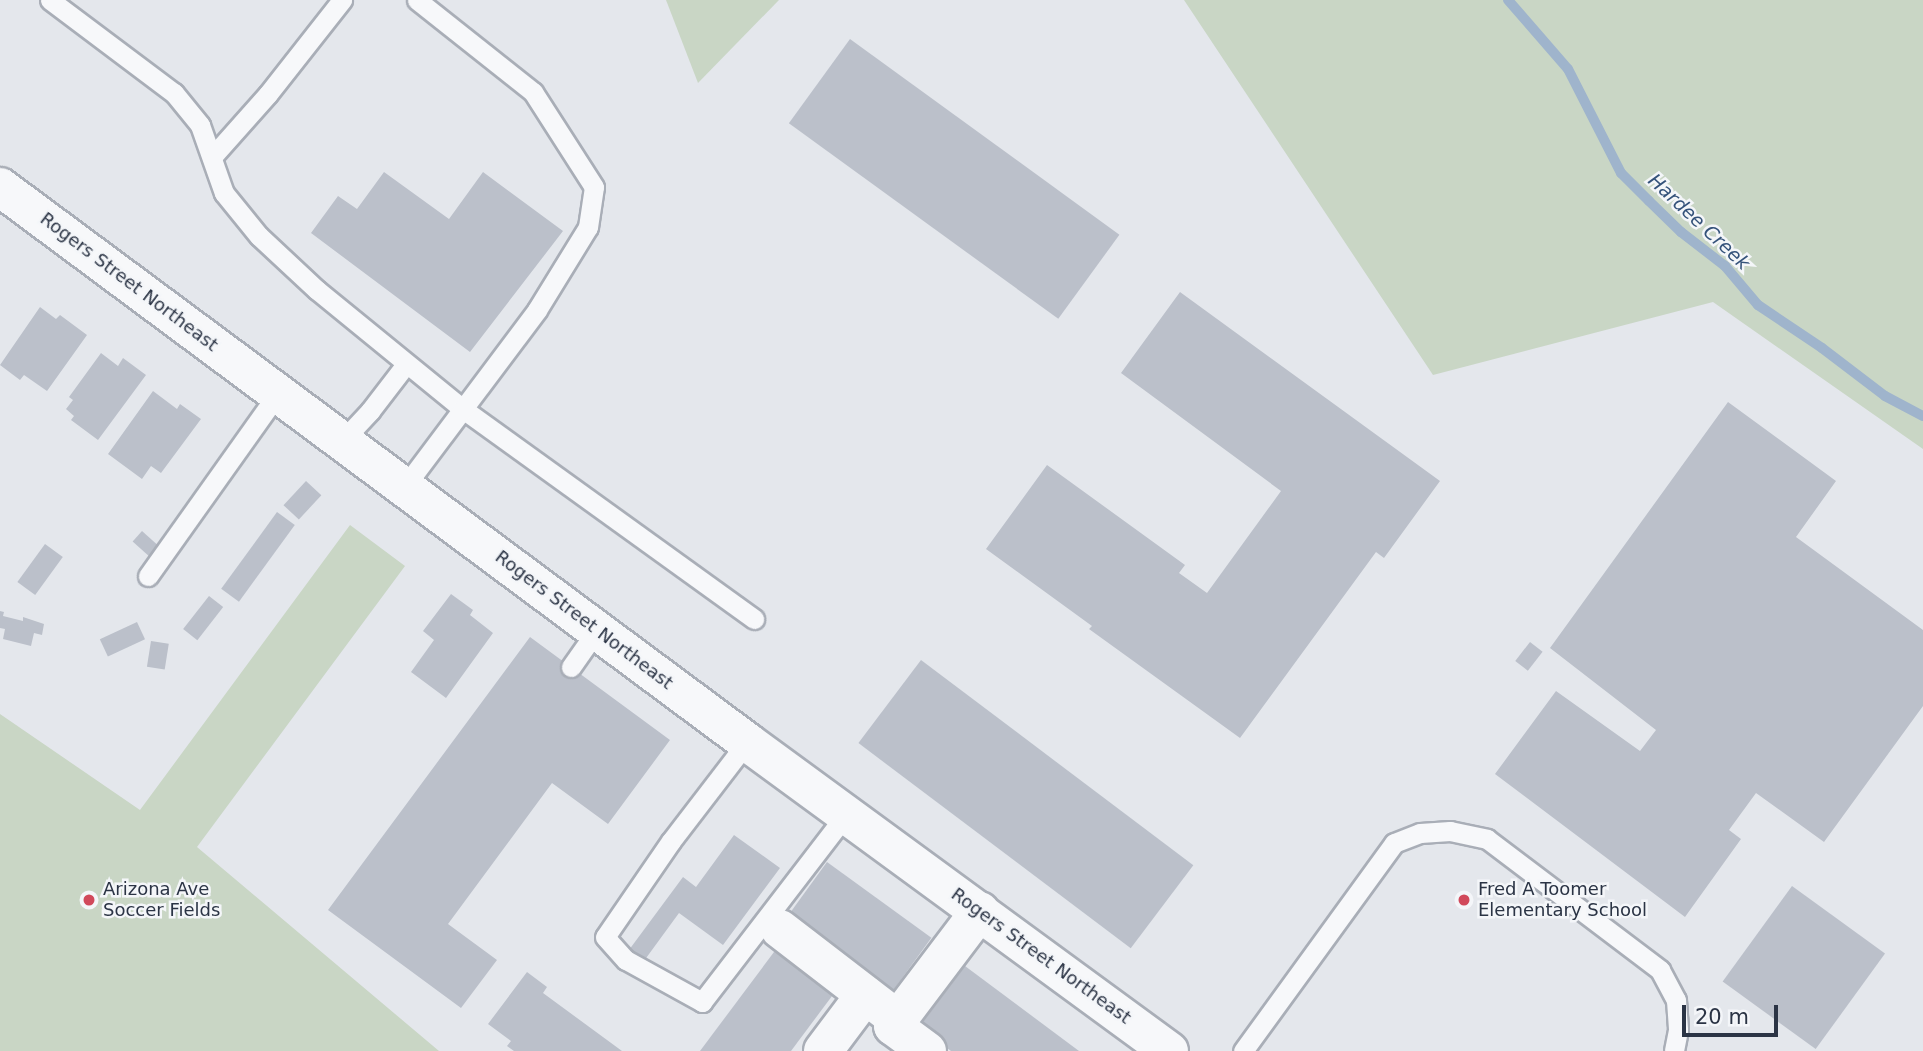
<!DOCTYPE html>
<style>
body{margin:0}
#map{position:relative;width:1923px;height:1051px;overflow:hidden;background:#e4e7ec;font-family:"DejaVu Sans",sans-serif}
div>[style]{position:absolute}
.green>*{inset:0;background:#c9d6c5}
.stream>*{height:10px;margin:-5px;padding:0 5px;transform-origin:5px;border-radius:5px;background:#9fb4cc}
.building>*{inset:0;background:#bbc0ca;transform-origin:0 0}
.roads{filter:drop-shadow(2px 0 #a9aeb7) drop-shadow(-2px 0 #a9aeb7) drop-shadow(0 2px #a9aeb7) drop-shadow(0 -2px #a9aeb7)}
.service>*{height:19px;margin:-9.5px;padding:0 9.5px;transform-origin:9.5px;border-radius:9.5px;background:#f7f8fa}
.minor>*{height:38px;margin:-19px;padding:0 19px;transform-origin:19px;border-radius:19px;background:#f7f8fa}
.dots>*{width:19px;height:19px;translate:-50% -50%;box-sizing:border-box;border:4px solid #f4f6f9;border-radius:50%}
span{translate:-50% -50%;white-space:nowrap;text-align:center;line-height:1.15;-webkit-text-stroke:5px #f4f6f9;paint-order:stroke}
.street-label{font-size:18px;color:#2b3445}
.poi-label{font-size:18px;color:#2b3445}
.left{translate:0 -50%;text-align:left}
.water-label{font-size:19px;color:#34527a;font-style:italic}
.scale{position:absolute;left:1682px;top:1005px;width:96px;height:32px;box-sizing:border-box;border:4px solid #2b3445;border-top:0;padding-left:9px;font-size:21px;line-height:24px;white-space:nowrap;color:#2b3445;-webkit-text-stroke:5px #f4f6f9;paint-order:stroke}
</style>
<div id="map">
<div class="green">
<div style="clip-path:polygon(666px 0,779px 0,698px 83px)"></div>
<div style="clip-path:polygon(1184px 0,1923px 0,1923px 449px,1713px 302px,1433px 375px)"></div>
<div style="clip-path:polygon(350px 525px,405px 566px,197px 847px,439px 1051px,0 1051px,0 714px,140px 810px)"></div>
</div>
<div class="stream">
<div style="left:1508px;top:0;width:91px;rotate:49deg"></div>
<div style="left:1568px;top:69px;width:117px;rotate:63deg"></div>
<div style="left:1621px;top:173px;width:40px;rotate:45deg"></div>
<div style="left:1649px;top:201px;width:45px;rotate:44.1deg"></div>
<div style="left:1681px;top:232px;width:56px;rotate:37.7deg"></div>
<div style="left:1725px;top:266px;width:51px;rotate:49.8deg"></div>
<div style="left:1758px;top:305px;width:77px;rotate:33.9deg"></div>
<div style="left:1822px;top:348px;width:79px;rotate:37.3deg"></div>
<div style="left:1885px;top:396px;width:43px;rotate:27.8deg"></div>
</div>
<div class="building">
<div style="left:850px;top:39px;width:333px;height:104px;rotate:36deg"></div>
<div style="clip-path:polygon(384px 172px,449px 219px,483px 172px,563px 231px,470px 352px,311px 233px,338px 196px,357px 209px)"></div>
<div style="clip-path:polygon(1180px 292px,1440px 481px,1384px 558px,1376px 552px,1240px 738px,1089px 629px,1092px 626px,986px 549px,1047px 465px,1185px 565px,1179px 573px,1207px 593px,1281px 491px,1121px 373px)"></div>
<div style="clip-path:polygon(40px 307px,56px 319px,60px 315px,87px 335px,47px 391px,24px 375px,20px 380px,0 365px)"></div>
<div style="clip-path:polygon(101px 353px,118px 366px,123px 358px,146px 375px,98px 440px,71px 420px,74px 416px,66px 409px,73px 400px,69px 397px)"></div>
<div style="clip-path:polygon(153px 391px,177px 409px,180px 404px,201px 419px,161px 473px,151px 466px,142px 479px,108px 454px)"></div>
<div style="clip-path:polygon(1728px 402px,1836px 481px,1796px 537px,1923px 630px,1923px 706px,1824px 842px,1756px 793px,1729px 830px,1741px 839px,1685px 917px,1495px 774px,1556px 691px,1640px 751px,1656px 730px,1550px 648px)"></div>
<div style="left:306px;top:481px;width:21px;height:33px;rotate:43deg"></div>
<div style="left:277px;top:512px;width:22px;height:95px;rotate:36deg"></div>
<div style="left:142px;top:531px;width:27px;height:14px;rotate:42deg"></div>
<div style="left:45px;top:544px;width:22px;height:47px;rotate:36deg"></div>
<div style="clip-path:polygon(451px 594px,473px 610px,470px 615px,493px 633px,446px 698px,411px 672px,434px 640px,423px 631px)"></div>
<div style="left:209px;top:596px;width:18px;height:42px;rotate:38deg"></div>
<div style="clip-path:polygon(0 611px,4px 612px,3px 616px,23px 621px,23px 617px,44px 624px,42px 635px,34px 633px,31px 646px,3px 639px,5px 629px,0 628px)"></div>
<div style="left:137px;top:622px;width:19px;height:41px;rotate:65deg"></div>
<div style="clip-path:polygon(530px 637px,670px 740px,608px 824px,552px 783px,448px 924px,497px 960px,461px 1008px,328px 910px)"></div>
<div style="left:151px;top:641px;width:18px;height:26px;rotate:9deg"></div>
<div style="left:1530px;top:642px;width:16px;height:24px;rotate:38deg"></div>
<div style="left:921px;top:660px;width:341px;height:104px;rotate:37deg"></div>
<div style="clip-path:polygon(734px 835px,780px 868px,723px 945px,679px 913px,641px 965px,626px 954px,683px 877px,696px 887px)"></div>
<div style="left:827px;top:862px;width:129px;height:67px;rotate:36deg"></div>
<div style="left:1792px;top:886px;width:115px;height:118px;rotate:36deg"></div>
<div style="clip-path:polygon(780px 944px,838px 988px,791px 1051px,700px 1051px)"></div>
<div style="clip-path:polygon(965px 966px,1079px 1051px,951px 1051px,919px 1027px)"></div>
<div style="clip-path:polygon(527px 972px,547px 987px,543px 993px,622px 1051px,514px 1051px,507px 1046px,511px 1041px,488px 1024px)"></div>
</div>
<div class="roads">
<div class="service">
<div style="left:50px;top:0;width:155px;rotate:36.9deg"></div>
<div style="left:174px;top:93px;width:41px;rotate:50.9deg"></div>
<div style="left:200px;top:125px;width:72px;rotate:70.6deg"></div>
<div style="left:224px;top:193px;width:55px;rotate:50.9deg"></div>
<div style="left:259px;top:236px;width:79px;rotate:43deg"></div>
<div style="left:317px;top:290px;width:188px;rotate:39.2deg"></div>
<div style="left:463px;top:409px;width:359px;rotate:35.8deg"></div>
<div style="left:212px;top:157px;width:84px;rotate:-48.4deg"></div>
<div style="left:268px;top:94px;width:120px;rotate:-51.8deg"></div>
<div style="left:343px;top:440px;width:40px;rotate:-47deg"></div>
<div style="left:370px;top:411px;width:59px;rotate:-52.5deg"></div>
<div style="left:405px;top:486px;width:220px;rotate:-53.1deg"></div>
<div style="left:537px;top:310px;width:97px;rotate:-58.4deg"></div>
<div style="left:588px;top:227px;width:40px;rotate:-81.5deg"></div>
<div style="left:594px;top:187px;width:113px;rotate:-122.7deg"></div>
<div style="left:533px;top:92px;width:148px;rotate:-141.6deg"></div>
<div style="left:148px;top:576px;width:224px;rotate:-54.6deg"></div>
<div style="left:571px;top:667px;width:45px;rotate:-54.9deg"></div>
<div style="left:747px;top:742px;width:125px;rotate:127.5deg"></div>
<div style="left:671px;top:841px;width:116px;rotate:124.5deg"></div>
<div style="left:605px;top:937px;width:31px;rotate:48deg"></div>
<div style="left:626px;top:960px;width:87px;rotate:28.9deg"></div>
<div style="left:702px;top:1002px;width:238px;rotate:-52.5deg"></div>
<div style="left:1243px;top:1051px;width:257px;rotate:-54deg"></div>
<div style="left:1394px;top:843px;width:28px;rotate:-21deg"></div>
<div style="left:1420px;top:833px;width:30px;rotate:-4deg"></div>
<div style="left:1450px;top:831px;width:38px;rotate:12deg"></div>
<div style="left:1487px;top:839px;width:217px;rotate:37.1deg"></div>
<div style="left:1660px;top:970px;width:34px;rotate:62deg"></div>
<div style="left:1676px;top:1000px;width:30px;rotate:86deg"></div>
<div style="left:1678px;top:1030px;width:21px;rotate:101deg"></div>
</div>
<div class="minor">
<div style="left:0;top:187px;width:931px;rotate:36.61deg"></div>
<div style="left:747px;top:742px;width:523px;rotate:36.21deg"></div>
<div style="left:780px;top:929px;width:149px;rotate:37.6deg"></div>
<div style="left:823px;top:1051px;width:70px;rotate:-53.1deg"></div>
<div style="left:927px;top:1051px;width:42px;rotate:-143.7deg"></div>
<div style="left:893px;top:1026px;width:144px;rotate:-52.9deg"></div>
</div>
</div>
<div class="dots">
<div style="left:89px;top:900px;background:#d1495b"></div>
<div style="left:1464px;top:900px;background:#d1495b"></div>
</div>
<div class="street-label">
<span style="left:129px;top:282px;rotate:37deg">Rogers Street Northeast</span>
<span style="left:584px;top:620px;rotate:37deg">Rogers Street Northeast</span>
<span style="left:1041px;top:956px;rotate:36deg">Rogers Street Northeast</span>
</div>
<div class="poi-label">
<span class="left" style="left:103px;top:900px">Arizona Ave<br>Soccer Fields</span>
<span class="left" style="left:1478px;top:900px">Fred A Toomer<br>Elementary School</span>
</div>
<div class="water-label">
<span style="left:1699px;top:222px;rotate:43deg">Hardee Creek</span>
</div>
<div class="scale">20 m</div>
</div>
